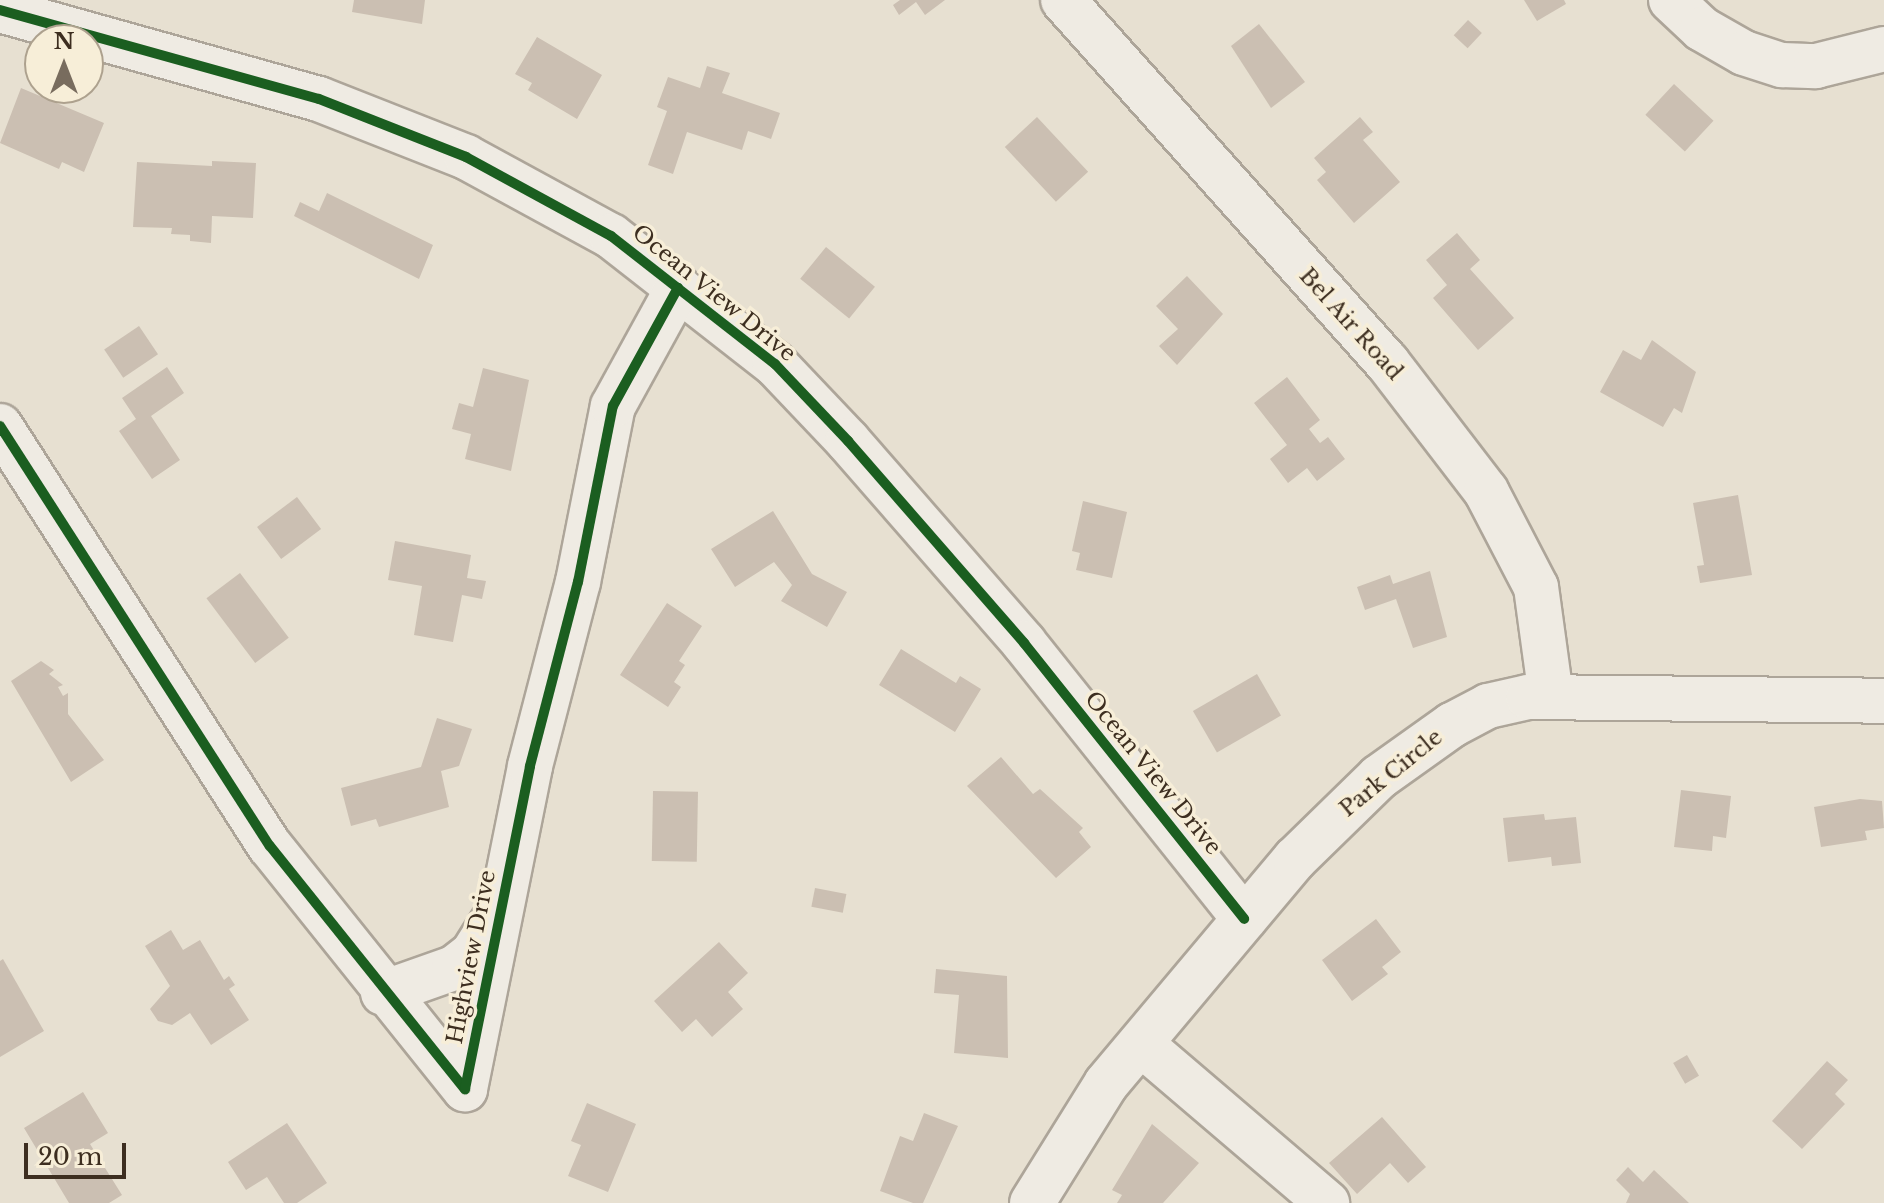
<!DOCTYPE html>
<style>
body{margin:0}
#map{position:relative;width:1884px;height:1203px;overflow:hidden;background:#e7e0d1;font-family:"Libre Baskerville",serif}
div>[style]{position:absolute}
.building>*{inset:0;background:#cbbfb2;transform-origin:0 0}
.roads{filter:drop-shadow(2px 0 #ada599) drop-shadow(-2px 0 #ada599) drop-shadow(0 2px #ada599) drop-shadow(0 -2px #ada599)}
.minor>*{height:44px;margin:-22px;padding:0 22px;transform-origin:22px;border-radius:22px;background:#efebe3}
.cycleway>*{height:10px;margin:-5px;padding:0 5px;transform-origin:5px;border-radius:5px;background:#1b5e20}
span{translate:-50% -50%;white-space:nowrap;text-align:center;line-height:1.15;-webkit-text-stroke:7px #f7eed8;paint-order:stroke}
.street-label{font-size:22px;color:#3d2e20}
.north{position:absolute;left:24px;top:24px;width:80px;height:80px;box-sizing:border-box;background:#f7eed8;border:2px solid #ada18e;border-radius:50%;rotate:0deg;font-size:22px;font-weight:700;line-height:32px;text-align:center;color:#3d2e20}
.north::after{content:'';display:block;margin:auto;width:28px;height:36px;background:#786c5e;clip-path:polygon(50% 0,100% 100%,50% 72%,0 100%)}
.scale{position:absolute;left:24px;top:1143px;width:102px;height:36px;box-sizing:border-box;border:4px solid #3d2e20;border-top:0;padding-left:10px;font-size:24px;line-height:28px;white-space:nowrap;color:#3d2e20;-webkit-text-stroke:6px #f7eed8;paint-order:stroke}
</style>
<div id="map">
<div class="building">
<div style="clip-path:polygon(354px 0,425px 0,422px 24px,352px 12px)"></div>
<div style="clip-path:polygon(900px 0,945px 0,925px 15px,916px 2px,899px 15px,893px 5px)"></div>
<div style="clip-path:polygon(1524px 0,1564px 0,1566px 4px,1537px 21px)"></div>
<div style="left:1468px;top:20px;width:19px;height:21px;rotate:43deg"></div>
<div style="clip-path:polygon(1259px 24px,1305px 82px,1271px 108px,1231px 46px)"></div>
<div style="clip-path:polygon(537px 37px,602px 75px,577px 119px,528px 90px,532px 83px,515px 74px)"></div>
<div style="clip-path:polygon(707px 66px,730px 73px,722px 93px,780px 113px,771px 139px,748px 131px,742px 150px,687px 132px,673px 174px,648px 165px,667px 111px,657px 107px,668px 77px,700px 88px)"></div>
<div style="left:1674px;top:84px;width:54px;height:42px;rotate:43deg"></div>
<div style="clip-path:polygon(21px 88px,104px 123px,84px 172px,62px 162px,59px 169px,0 143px)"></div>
<div style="left:1037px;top:117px;width:75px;height:44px;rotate:47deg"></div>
<div style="clip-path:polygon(1360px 117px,1373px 132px,1363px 140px,1400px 182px,1354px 223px,1317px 180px,1326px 172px,1314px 158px)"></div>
<div style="clip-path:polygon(212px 161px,256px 163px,253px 218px,212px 216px,211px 243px,190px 241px,190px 235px,171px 234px,172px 228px,133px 227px,137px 162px,212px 166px)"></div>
<div style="clip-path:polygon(327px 193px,433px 245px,419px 279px,294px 216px,300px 202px,319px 211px)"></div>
<div style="clip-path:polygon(1457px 233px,1480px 260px,1470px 269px,1514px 318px,1478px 350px,1433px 298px,1447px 285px,1426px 260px)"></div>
<div style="left:826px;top:247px;width:63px;height:41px;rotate:39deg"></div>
<div style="clip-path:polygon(1187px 276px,1223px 314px,1177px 365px,1159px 346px,1178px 329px,1156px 306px)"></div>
<div style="left:139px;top:326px;width:34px;height:42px;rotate:56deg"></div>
<div style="clip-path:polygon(1652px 340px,1696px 372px,1682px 413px,1674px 408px,1663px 427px,1600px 392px,1623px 350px,1641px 360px)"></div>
<div style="clip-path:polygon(167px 367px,184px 393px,151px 416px,180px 460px,152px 479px,119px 431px,136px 419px,122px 398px)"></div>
<div style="clip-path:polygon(483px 368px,529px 380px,511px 471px,465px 459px,471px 434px,452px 429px,459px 403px,473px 407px)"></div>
<div style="clip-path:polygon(1287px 377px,1320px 420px,1309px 429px,1320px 443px,1328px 437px,1345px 459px,1317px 481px,1307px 468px,1288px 483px,1270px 459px,1287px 445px,1254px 403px)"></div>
<div style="clip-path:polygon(1738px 495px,1752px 575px,1700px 583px,1697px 566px,1704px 565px,1693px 503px)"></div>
<div style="left:297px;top:497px;width:40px;height:50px;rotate:53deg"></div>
<div style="clip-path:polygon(1083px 501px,1127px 512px,1112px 578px,1076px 570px,1080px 553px,1072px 551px)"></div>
<div style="clip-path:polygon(773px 511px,812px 574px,847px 592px,827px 627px,781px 601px,792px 585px,774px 562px,735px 587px,711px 549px)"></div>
<div style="clip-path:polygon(395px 541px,471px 555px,467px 578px,486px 581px,482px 599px,462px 595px,453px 642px,414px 635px,422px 586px,388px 580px)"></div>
<div style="clip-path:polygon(1430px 571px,1447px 637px,1413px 648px,1396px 599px,1365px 610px,1357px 587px,1390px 575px,1393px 584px)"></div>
<div style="left:240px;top:573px;width:81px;height:42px;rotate:53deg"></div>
<div style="clip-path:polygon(667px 603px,702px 626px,679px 661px,685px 665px,674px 682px,681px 687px,668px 707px,620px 675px)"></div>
<div style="clip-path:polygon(901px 649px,956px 683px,960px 676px,981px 689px,955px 732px,879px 685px)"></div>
<div style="clip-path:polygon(41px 661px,54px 670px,49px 674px,63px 685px,58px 687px,63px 696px,68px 693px,68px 714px,104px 760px,71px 782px,11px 681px)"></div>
<div style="left:1257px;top:674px;width:48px;height:74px;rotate:60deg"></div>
<div style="clip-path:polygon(437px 718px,472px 729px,459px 766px,441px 771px,449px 807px,379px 827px,376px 819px,351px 826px,341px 788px,421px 767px)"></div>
<div style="clip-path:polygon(1001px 757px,1033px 794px,1040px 789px,1083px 828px,1079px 832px,1091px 847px,1056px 878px,967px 786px)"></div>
<div style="clip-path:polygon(1681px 790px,1731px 796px,1726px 838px,1713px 836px,1712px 851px,1674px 847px)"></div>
<div style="left:653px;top:791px;width:45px;height:70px;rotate:1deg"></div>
<div style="clip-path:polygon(1860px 799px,1882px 801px,1884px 828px,1865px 831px,1867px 840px,1821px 847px,1814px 807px)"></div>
<div style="clip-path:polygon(1544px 814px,1545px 820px,1576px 817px,1581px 863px,1552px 866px,1551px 857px,1508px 862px,1503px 818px)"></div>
<div style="left:815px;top:888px;width:32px;height:19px;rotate:11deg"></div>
<div style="clip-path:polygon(1376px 919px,1401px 952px,1382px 967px,1388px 974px,1352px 1001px,1322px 960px)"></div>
<div style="clip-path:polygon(171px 930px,183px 950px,200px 940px,224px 980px,229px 976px,235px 985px,229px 989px,249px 1020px,211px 1045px,190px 1013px,172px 1025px,158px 1021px,150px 1009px,170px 986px,145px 946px)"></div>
<div style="clip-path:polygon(719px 942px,748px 973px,728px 992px,743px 1009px,712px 1037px,696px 1019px,682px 1032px,654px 1001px)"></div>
<div style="clip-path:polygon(3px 959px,44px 1031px,0 1057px,0 961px)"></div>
<div style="clip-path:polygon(936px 969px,1007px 976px,1008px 1058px,954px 1053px,959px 995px,934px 993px)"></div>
<div style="left:1687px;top:1055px;width:24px;height:16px;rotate:60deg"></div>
<div style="clip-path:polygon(1827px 1061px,1848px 1080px,1835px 1094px,1845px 1104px,1802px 1149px,1772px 1121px)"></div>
<div style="clip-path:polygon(83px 1092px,108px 1133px,90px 1144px,122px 1195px,109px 1203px,69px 1203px,24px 1128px)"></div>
<div style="clip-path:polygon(587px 1103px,636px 1124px,608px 1192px,568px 1176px,581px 1145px,571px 1141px)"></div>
<div style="clip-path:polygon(924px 1113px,958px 1126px,923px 1203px,913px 1203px,880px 1191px,900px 1136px,913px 1141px)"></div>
<div style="clip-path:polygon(1382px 1117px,1426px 1167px,1408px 1183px,1390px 1163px,1357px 1194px,1329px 1163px)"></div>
<div style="clip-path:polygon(287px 1123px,327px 1183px,297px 1203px,284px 1203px,267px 1177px,246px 1190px,228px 1162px)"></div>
<div style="clip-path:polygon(1152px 1124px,1199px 1163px,1163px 1203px,1117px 1203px,1122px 1195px,1112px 1190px)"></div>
<div style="clip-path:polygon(1628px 1167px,1643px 1182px,1654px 1170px,1689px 1203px,1626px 1203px,1630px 1194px,1616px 1180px)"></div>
</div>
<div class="roads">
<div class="minor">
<div style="left:1063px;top:0;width:486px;rotate:48.2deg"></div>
<div style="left:1387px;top:362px;width:163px;rotate:52.5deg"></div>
<div style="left:1486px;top:491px;width:108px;rotate:62.5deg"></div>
<div style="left:1536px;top:587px;width:111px;rotate:82.2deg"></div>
<div style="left:1671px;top:0;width:42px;rotate:43.1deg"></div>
<div style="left:1702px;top:29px;width:48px;rotate:29.7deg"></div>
<div style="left:1744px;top:53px;width:40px;rotate:18deg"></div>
<div style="left:1782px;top:65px;width:34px;rotate:2deg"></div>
<div style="left:1816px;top:66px;width:70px;rotate:-14deg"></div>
<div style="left:0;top:10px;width:331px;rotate:15.6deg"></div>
<div style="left:319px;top:99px;width:158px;rotate:21.5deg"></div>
<div style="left:466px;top:157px;width:165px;rotate:28.6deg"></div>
<div style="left:611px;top:236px;width:208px;rotate:38deg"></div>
<div style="left:775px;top:364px;width:106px;rotate:46.5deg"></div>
<div style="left:848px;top:441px;width:268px;rotate:48.9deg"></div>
<div style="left:1024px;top:643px;width:353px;rotate:51.4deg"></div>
<div style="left:0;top:426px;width:499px;rotate:57.3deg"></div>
<div style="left:270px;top:846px;width:312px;rotate:51.3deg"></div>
<div style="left:465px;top:1089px;width:329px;rotate:-78.6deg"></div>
<div style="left:530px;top:766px;width:190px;rotate:-75.4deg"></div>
<div style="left:578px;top:582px;width:179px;rotate:-78.8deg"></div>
<div style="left:613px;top:406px;width:135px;rotate:-61.2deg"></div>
<div style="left:383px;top:993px;width:75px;rotate:-19.4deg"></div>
<div style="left:454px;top:968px;width:24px;rotate:-38deg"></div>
<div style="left:473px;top:953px;width:41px;rotate:-57.8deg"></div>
<div style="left:1141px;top:1044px;width:245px;rotate:40.5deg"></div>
<div style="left:1032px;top:1203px;width:140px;rotate:-58.1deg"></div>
<div style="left:1106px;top:1084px;width:294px;rotate:-50deg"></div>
<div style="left:1295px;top:859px;width:117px;rotate:-44.3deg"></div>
<div style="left:1379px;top:777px;width:90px;rotate:-35.5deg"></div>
<div style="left:1452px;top:725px;width:41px;rotate:-27.8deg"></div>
<div style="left:1488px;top:706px;width:41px;rotate:-12.7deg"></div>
<div style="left:1528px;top:697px;width:356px;rotate:0.6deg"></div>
</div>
</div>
<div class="cycleway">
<div style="left:0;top:10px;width:331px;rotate:15.6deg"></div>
<div style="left:319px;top:99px;width:158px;rotate:21.5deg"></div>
<div style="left:466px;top:157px;width:165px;rotate:28.6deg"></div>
<div style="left:611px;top:236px;width:208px;rotate:38deg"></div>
<div style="left:775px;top:364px;width:106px;rotate:46.5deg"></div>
<div style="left:848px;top:441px;width:268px;rotate:48.9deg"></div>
<div style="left:1024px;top:643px;width:353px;rotate:51.4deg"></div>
<div style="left:0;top:426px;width:499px;rotate:57.3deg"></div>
<div style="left:270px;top:846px;width:312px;rotate:51.3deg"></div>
<div style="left:465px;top:1089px;width:329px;rotate:-78.6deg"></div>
<div style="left:530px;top:766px;width:190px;rotate:-75.4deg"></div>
<div style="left:578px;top:582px;width:179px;rotate:-78.8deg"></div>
<div style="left:613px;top:406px;width:135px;rotate:-61.2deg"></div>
</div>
<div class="street-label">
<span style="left:714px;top:293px;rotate:39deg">Ocean View Drive</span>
<span style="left:1351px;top:324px;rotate:48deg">Bel Air Road</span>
<span style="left:1153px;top:773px;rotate:51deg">Ocean View Drive</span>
<span style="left:1391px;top:773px;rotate:-39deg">Park Circle</span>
<span style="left:471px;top:957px;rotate:-79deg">Highview Drive</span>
</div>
<div class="north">N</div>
<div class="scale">20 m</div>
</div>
